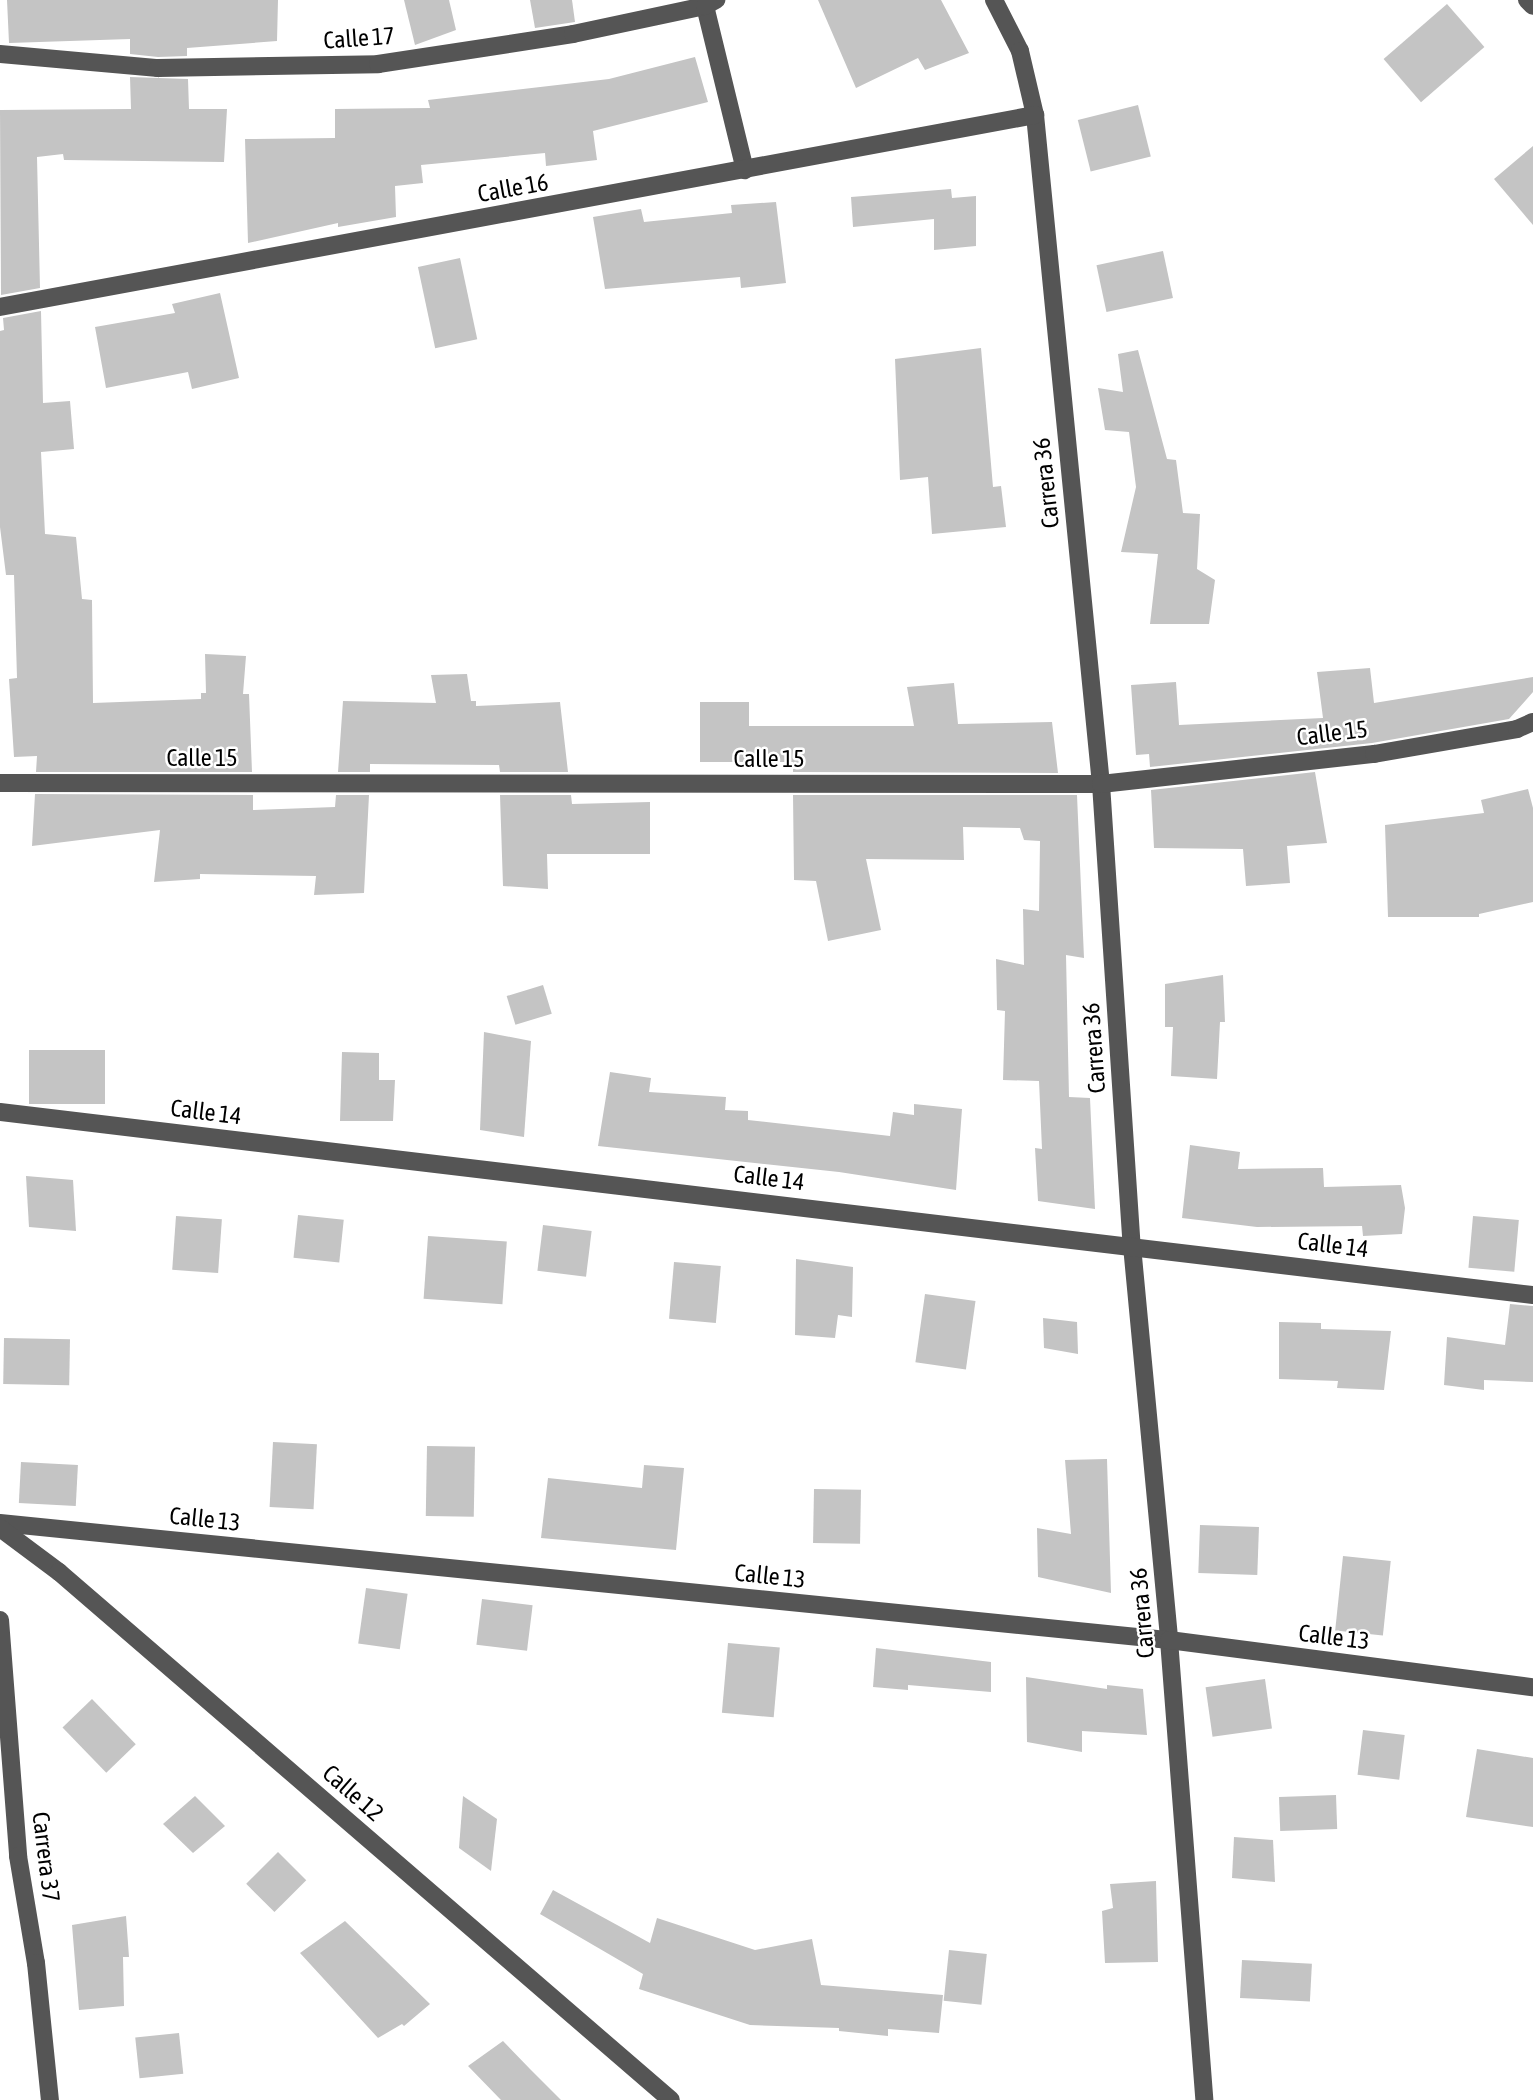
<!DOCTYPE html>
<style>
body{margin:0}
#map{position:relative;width:1533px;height:2100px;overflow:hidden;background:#fff;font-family:"Asap Condensed",sans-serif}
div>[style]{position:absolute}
.building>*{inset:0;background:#c4c4c4;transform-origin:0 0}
.minor>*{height:18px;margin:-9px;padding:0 9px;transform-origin:9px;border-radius:9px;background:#555}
span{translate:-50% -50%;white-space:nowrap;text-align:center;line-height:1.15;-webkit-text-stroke:5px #fff;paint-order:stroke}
.street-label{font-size:24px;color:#000}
</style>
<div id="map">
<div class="building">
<div style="clip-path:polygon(7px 0,278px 0,277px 41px,187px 48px,187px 56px,158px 57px,130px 54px,130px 39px,9px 43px)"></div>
<div style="clip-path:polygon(404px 0,449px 0,456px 30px,415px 45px)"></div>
<div style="clip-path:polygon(530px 0,572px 0,575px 22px,535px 28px)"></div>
<div style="clip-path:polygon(818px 0,941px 0,969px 53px,925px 70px,918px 58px,856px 88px)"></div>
<div style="left:1447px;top:4px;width:57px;height:84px;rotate:49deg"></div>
<div style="clip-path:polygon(695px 57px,708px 102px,593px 131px,597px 160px,546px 166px,545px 153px,421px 165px,423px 183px,395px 186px,396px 217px,338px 227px,338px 223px,248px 243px,245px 139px,335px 138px,335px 109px,430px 108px,428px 100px,609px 79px)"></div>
<div style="clip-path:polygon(130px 77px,188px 79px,189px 109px,227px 109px,224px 162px,64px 160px,63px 154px,37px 157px,40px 288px,1px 295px,0 110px,131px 109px)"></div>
<div style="left:1138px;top:105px;width:53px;height:62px;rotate:76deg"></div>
<div style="clip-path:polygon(1533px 146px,1533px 225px,1494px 179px)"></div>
<div style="clip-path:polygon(951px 189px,952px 198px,976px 196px,976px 246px,934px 250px,934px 219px,853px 227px,851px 197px)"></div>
<div style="clip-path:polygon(776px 202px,786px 283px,741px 288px,740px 277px,605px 289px,593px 217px,641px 209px,644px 222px,732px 213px,731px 205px)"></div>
<div style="left:1163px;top:251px;width:48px;height:68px;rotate:78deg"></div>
<div style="left:460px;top:258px;width:83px;height:43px;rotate:78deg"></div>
<div style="clip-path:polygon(220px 293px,239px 378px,192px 389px,188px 372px,106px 388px,95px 327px,175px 313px,172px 304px)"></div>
<div style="clip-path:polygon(41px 311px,43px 403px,70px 401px,74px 449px,41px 452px,45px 534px,76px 537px,82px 599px,92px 600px,93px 703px,201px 699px,201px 693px,206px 693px,205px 654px,246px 656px,243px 694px,249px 694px,252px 772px,36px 772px,37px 756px,14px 757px,9px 679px,17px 678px,14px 575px,6px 575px,0 527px,0 331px,4px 330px,3px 318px)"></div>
<div style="clip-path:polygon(981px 348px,993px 487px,1001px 486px,1006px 527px,932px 534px,928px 477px,900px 480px,895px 359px)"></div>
<div style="clip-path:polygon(1138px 350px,1167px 459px,1176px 460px,1183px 513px,1200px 514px,1197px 569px,1215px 580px,1209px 624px,1150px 624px,1158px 554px,1121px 552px,1136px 487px,1129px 432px,1105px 430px,1098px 388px,1123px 392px,1118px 354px)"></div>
<div style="clip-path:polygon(1370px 668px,1374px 703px,1533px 677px,1533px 692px,1509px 719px,1372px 743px,1150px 767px,1149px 754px,1136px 755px,1131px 685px,1176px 682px,1179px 725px,1323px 718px,1317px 672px)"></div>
<div style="clip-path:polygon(467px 674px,471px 701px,476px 701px,476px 706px,560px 702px,568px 772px,500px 772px,499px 765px,370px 764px,370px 772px,338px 772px,343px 701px,436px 703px,431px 675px)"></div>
<div style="clip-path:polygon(954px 683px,958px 724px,1052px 722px,1058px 773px,793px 772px,793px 762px,700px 762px,700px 702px,749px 702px,749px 726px,914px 726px,907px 687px)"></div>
<div style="clip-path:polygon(1315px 772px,1327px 843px,1287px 846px,1290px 883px,1246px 886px,1243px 849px,1154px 848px,1151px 790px)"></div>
<div style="clip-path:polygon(1528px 789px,1533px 808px,1533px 902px,1479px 914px,1479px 917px,1388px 917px,1385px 825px,1484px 813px,1481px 800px)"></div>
<div style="clip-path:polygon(35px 794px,253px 795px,253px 810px,335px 807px,336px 795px,369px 795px,364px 893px,314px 895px,316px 876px,200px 874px,200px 879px,154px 882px,160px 830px,32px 846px)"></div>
<div style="clip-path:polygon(500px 795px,571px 795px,572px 804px,650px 802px,650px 854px,547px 854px,548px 889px,503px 886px)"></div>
<div style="clip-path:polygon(793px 795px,1077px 795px,1084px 958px,1066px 955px,1069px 1097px,1090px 1098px,1095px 1209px,1038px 1201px,1035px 1148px,1042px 1149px,1039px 1081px,1003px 1080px,1005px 1011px,997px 1010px,996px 959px,1024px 965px,1023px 909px,1039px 911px,1040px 841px,1024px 840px,1020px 828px,963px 827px,964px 860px,866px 859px,881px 930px,828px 941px,816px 881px,794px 880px)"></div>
<div style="clip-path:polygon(1223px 975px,1225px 1022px,1220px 1022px,1217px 1079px,1171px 1076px,1173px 1027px,1165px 1027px,1165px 984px)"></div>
<div style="left:543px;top:985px;width:30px;height:38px;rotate:73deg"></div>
<div style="clip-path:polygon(484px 1032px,531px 1041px,524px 1137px,480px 1130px)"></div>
<div style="left:29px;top:1050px;width:76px;height:54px"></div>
<div style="clip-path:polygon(342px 1052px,379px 1053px,379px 1080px,395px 1080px,393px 1121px,340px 1121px)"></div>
<div style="clip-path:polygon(610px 1072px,651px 1078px,649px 1092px,726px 1097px,725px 1110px,748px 1111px,748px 1120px,890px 1136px,893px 1112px,914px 1115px,914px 1104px,962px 1109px,956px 1190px,839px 1172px,598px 1146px)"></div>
<div style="clip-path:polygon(1190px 1145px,1240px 1152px,1238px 1169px,1323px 1168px,1324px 1187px,1401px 1185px,1405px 1208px,1402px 1234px,1363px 1236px,1362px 1226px,1257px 1227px,1182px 1218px)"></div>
<div style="clip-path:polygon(26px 1176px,73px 1180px,76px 1231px,29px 1227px)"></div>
<div style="left:298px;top:1215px;width:46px;height:43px;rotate:6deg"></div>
<div style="left:176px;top:1216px;width:46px;height:54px;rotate:4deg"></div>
<div style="left:1473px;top:1216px;width:46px;height:52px;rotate:5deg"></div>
<div style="left:543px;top:1225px;width:49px;height:46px;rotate:7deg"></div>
<div style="left:428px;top:1236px;width:79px;height:63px;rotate:4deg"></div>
<div style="clip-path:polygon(796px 1259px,853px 1267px,852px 1317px,838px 1315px,835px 1338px,795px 1335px)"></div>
<div style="left:674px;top:1262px;width:47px;height:57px;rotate:5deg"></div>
<div style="left:925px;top:1294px;width:51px;height:69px;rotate:8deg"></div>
<div style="clip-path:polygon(1510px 1304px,1533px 1306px,1533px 1382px,1484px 1380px,1484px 1390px,1444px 1385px,1447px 1337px,1505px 1345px)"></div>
<div style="clip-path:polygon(1043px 1318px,1077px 1322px,1078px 1354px,1044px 1348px)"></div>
<div style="clip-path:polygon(1279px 1322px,1321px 1323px,1321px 1329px,1391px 1331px,1384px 1390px,1337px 1388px,1338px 1381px,1279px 1379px)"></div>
<div style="left:4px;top:1338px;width:66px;height:46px;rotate:1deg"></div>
<div style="left:273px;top:1442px;width:44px;height:65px;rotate:3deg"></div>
<div style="left:427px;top:1446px;width:48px;height:70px;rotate:1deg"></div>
<div style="clip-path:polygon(1107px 1459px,1111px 1593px,1038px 1577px,1037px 1528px,1071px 1534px,1065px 1460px)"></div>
<div style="left:21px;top:1462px;width:57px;height:41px;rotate:3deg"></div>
<div style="clip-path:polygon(644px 1465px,684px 1468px,676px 1550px,541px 1538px,548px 1478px,642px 1488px)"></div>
<div style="left:814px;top:1489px;width:47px;height:54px;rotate:1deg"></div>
<div style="left:1200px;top:1525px;width:59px;height:48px;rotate:2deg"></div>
<div style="left:1343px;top:1556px;width:48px;height:75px;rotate:6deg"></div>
<div style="left:366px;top:1588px;width:42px;height:56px;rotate:8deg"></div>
<div style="left:482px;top:1599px;width:51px;height:46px;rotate:7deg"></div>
<div style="left:728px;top:1643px;width:52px;height:70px;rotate:5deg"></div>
<div style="clip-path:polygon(876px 1648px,991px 1662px,991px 1692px,908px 1685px,908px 1690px,873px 1687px)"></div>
<div style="clip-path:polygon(1026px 1677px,1107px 1689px,1107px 1685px,1143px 1689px,1147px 1735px,1082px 1731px,1082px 1752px,1027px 1742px)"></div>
<div style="left:1265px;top:1679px;width:50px;height:60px;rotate:82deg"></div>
<div style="left:92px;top:1699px;width:63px;height:41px;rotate:46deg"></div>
<div style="left:1363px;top:1730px;width:42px;height:45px;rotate:7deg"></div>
<div style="clip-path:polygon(1477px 1749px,1533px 1758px,1533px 1827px,1466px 1817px)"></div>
<div style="left:1336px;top:1795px;width:34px;height:57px;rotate:88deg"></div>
<div style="clip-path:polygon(195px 1796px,225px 1826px,193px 1853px,163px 1824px)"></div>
<div style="clip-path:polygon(463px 1796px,497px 1819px,491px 1871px,459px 1848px)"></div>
<div style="clip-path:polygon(1234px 1837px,1273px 1840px,1275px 1882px,1232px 1878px)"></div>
<div style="left:278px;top:1852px;width:40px;height:45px;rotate:45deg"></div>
<div style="clip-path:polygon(1156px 1881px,1158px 1962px,1105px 1963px,1102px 1911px,1113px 1908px,1110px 1884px)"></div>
<div style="clip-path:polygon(553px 1890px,650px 1943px,657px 1918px,755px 1950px,812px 1939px,821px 1985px,943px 1995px,939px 2033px,888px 2029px,888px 2036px,839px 2031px,839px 2028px,750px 2025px,639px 1989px,643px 1974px,540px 1914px)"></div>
<div style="clip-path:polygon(126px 1916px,129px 1957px,123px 1957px,124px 2006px,79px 2010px,72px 1925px)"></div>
<div style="clip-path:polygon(345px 1921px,430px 2004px,404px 2026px,402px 2024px,378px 2038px,300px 1953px)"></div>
<div style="left:949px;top:1950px;width:38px;height:51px;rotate:6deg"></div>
<div style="left:1242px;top:1960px;width:70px;height:38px;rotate:3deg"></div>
<div style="left:179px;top:2033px;width:41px;height:44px;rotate:84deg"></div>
<div style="clip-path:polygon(503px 2041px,530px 2069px,561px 2100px,501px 2100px,468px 2066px)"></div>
</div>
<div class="minor">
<div style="left:994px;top:0;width:57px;rotate:63deg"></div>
<div style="left:1020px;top:51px;width:66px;rotate:76.8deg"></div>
<div style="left:1035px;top:115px;width:672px;rotate:84.37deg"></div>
<div style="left:1101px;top:784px;width:463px;rotate:86.2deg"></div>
<div style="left:1132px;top:1246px;width:396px;rotate:84.6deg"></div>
<div style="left:1169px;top:1640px;width:461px;rotate:85.6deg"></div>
<div style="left:1527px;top:0;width:8px;rotate:45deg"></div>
<div style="left:705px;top:6px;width:169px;rotate:76.3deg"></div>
<div style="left:0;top:54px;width:159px;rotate:5.1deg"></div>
<div style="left:158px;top:68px;width:220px;rotate:-1deg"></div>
<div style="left:378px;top:64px;width:197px;rotate:-8.7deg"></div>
<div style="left:573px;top:34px;width:135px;rotate:-12deg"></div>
<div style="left:705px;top:6px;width:13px;rotate:-29deg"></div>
<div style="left:0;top:307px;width:1053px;rotate:-10.51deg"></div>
<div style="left:0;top:783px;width:1101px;rotate:0.05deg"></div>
<div style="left:1101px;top:784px;width:275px;rotate:-6.3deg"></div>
<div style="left:1374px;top:754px;width:145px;rotate:-9.9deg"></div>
<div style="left:1517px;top:729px;width:17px;rotate:-24deg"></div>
<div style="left:0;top:1112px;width:1544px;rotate:6.81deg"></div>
<div style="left:0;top:1523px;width:1175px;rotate:5.72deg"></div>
<div style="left:1169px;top:1640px;width:367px;rotate:7.4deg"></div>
<div style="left:0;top:1528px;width:74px;rotate:36.7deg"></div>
<div style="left:59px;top:1572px;width:808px;rotate:40.79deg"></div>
<div style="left:0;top:1620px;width:237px;rotate:85.6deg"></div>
<div style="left:18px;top:1856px;width:109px;rotate:80.5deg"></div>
<div style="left:36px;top:1963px;width:138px;rotate:84.2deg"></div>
</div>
<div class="street-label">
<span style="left:359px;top:38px;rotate:-4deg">Calle 17</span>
<span style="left:513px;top:188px;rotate:-10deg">Calle 16</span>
<span style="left:1046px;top:483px;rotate:-96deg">Carrera 36</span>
<span style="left:1332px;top:733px;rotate:-7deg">Calle 15</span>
<span style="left:202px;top:758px">Calle 15</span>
<span style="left:769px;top:759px">Calle 15</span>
<span style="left:1094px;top:1048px;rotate:-94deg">Carrera 36</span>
<span style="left:206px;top:1112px;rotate:7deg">Calle 14</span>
<span style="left:769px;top:1178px;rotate:7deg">Calle 14</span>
<span style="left:1333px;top:1245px;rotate:7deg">Calle 14</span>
<span style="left:205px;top:1519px;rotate:6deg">Calle 13</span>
<span style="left:770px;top:1576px;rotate:6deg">Calle 13</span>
<span style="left:1142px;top:1613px;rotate:-95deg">Carrera 36</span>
<span style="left:1334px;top:1637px;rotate:7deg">Calle 13</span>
<span style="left:353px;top:1793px;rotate:41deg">Calle 12</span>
<span style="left:46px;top:1857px;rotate:83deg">Carrera 37</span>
</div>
</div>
